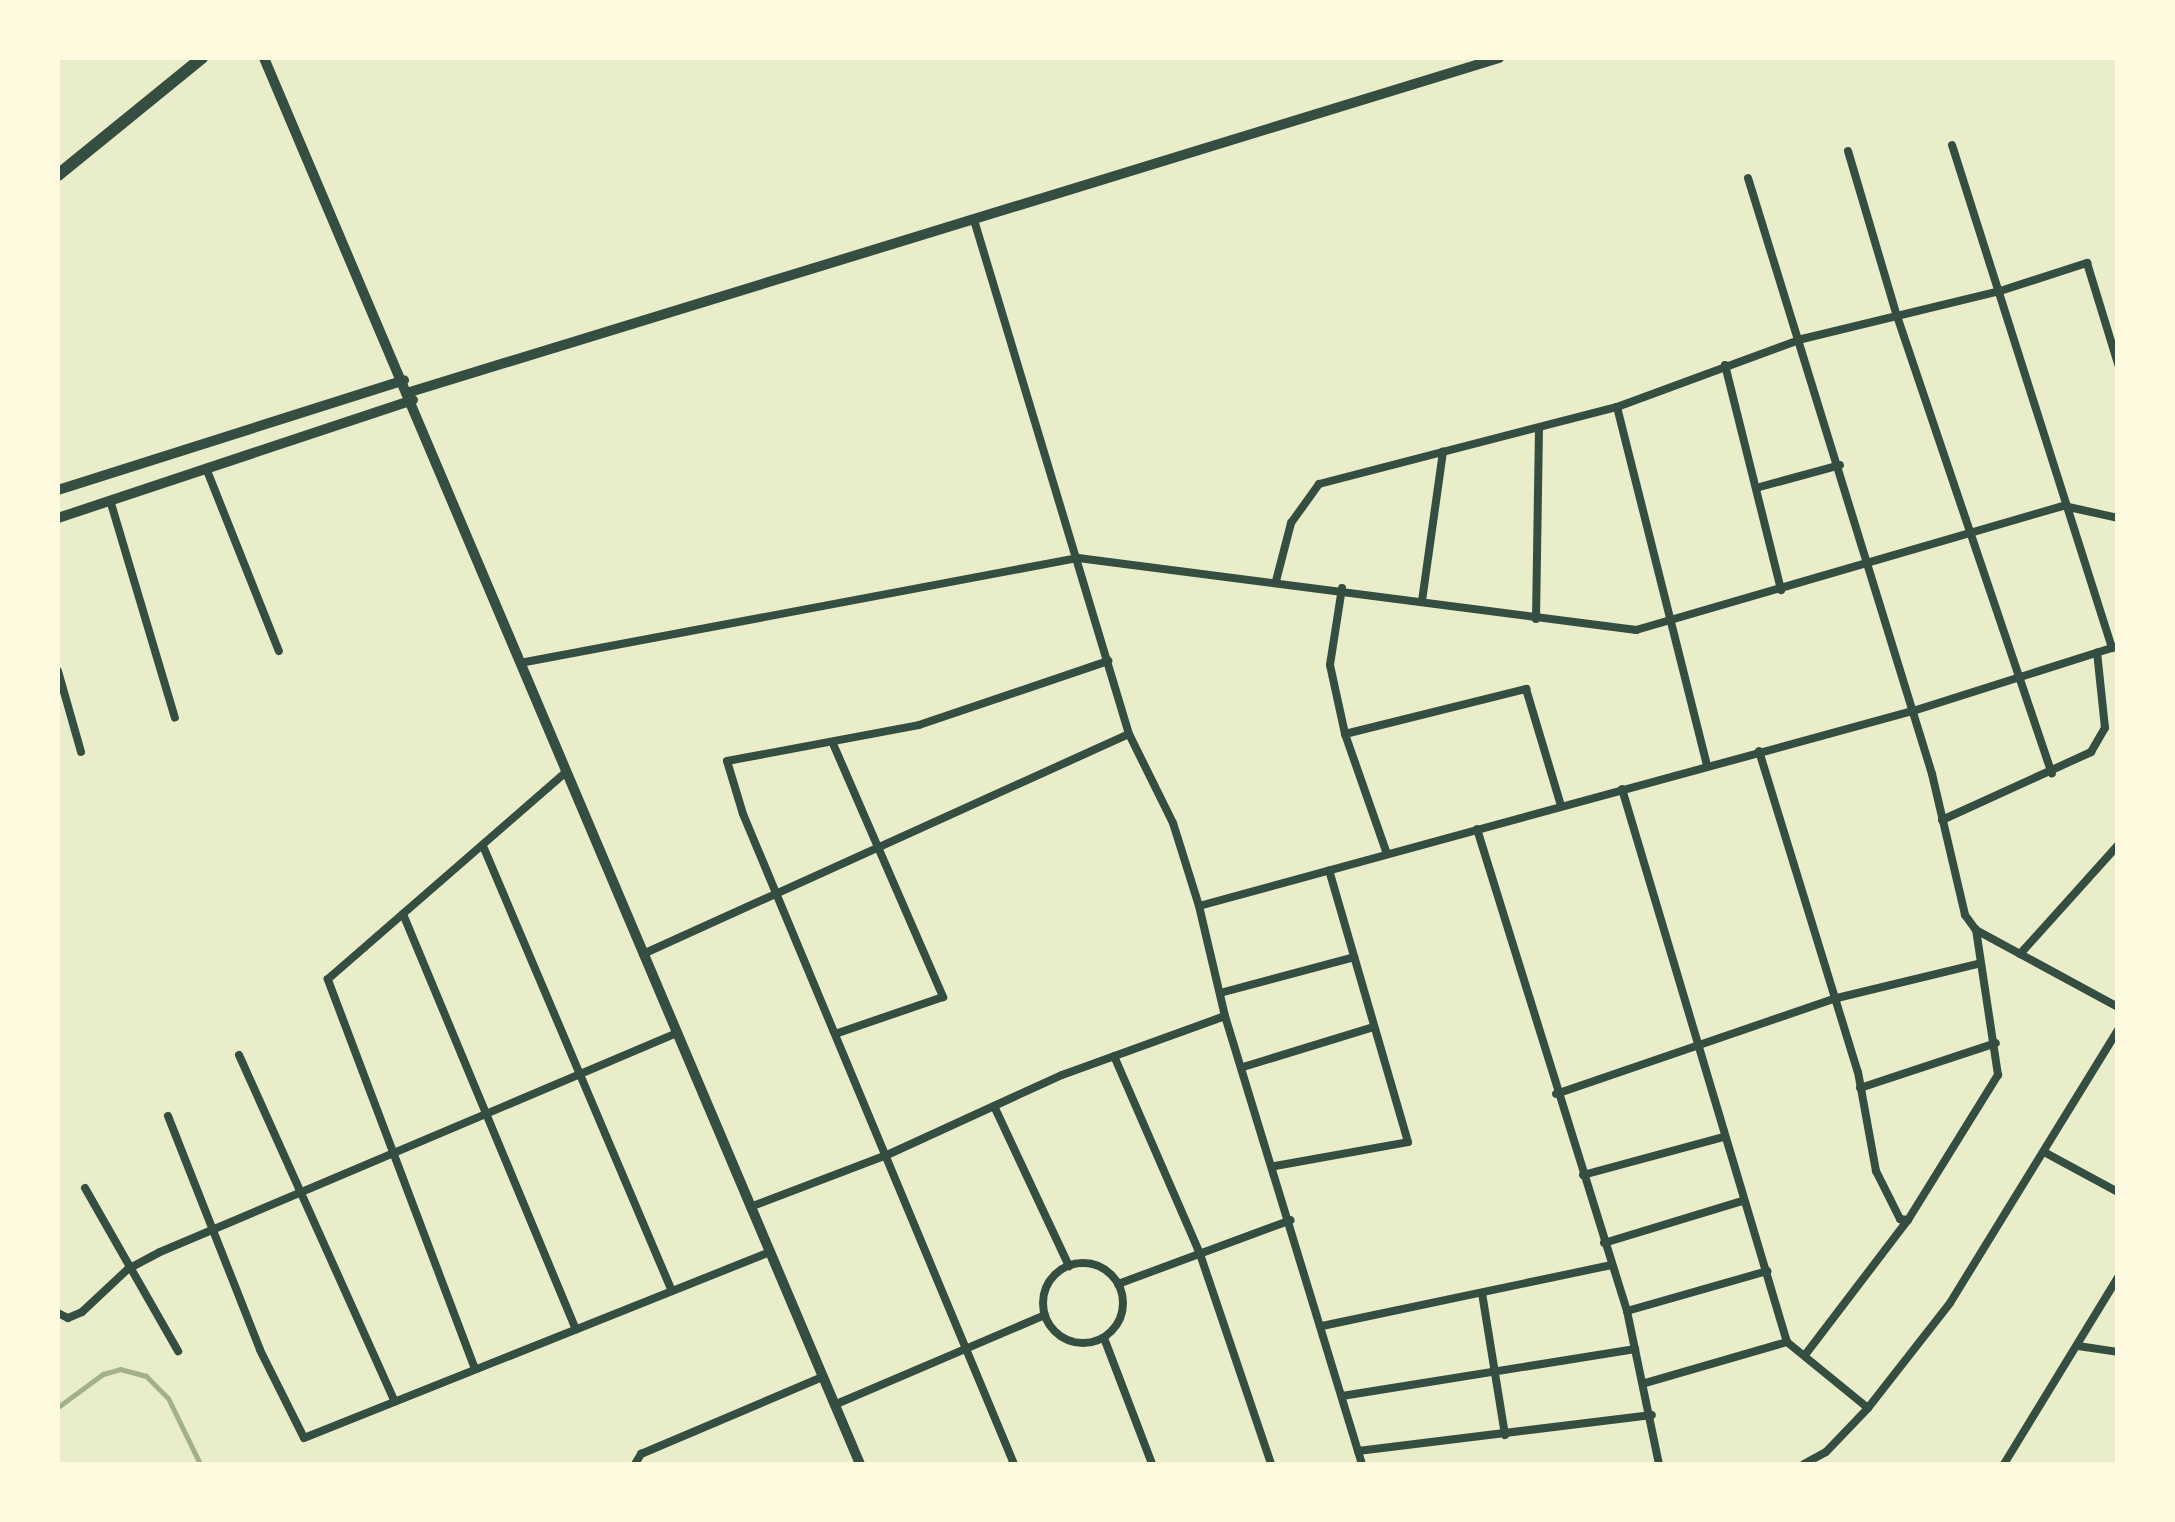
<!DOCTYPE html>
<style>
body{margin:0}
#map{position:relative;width:2175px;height:1522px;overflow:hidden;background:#e9edc9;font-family:Overpass,sans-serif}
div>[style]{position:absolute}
.stream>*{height:5px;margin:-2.5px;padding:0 2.5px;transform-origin:2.5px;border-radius:2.5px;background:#a3b18a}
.minor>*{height:8px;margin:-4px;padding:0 4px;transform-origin:4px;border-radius:4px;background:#344e41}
.minor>.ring{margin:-4px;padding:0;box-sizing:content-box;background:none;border:8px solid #344e41;border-radius:50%}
.tertiary>*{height:10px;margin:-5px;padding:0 5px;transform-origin:5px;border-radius:5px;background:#344e41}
.trunk>*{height:12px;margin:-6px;padding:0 6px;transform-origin:6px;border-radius:6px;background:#344e41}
span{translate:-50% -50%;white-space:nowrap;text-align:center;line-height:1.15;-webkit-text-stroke:10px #fefae0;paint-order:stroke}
.frame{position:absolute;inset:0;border:60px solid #fefae0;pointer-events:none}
</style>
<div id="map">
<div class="stream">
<div style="left:58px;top:1407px;width:56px;rotate:-36.3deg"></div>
<div style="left:103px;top:1374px;width:18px;rotate:-16deg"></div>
<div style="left:120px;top:1369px;width:27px;rotate:15deg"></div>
<div style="left:146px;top:1376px;width:31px;rotate:45deg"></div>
<div style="left:168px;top:1398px;width:73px;rotate:64.1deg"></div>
</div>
<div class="minor">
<div style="left:1952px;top:145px;width:528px;rotate:72.35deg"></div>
<div style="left:1848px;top:151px;width:172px;rotate:73.5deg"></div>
<div style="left:1897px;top:316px;width:483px;rotate:71.3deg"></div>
<div style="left:1748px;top:178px;width:624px;rotate:72.84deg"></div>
<div style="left:1932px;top:774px;width:145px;rotate:76.8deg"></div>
<div style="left:1965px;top:915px;width:19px;rotate:54deg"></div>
<div style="left:1976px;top:930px;width:162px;rotate:28.5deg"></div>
<div style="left:974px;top:220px;width:537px;rotate:73.22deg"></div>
<div style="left:1129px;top:734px;width:99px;rotate:63.7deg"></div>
<div style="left:1173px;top:823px;width:87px;rotate:72.6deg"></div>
<div style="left:1199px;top:906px;width:113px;rotate:76.7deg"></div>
<div style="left:1225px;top:1016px;width:468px;rotate:73deg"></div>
<div style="left:1725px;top:365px;width:232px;rotate:76deg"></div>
<div style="left:1617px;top:407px;width:369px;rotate:75.9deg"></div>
<div style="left:206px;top:468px;width:197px;rotate:68.3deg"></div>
<div style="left:1756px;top:488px;width:87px;rotate:-15.3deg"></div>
<div style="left:110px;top:500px;width:227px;rotate:73.4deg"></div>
<div style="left:1276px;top:581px;width:60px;rotate:-75.5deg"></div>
<div style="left:1291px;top:523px;width:48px;rotate:-54.3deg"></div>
<div style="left:1319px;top:484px;width:308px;rotate:-14.5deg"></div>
<div style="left:1617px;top:407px;width:197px;rotate:-20.2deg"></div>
<div style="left:1802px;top:339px;width:201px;rotate:-13.6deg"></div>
<div style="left:1997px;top:292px;width:95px;rotate:-17.9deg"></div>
<div style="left:2087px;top:263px;width:106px;rotate:72.9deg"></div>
<div style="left:1342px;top:588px;width:78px;rotate:98.9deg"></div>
<div style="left:1330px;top:665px;width:71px;rotate:77.7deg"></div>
<div style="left:1345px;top:734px;width:127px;rotate:70.7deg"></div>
<div style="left:1422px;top:601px;width:151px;rotate:-82deg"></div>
<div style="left:1536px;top:619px;width:190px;rotate:-89.1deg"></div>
<div style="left:520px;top:663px;width:568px;rotate:-10.66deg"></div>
<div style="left:1078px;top:558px;width:563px;rotate:7.35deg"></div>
<div style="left:1636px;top:630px;width:446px;rotate:-16.2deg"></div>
<div style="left:2064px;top:506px;width:55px;rotate:12.5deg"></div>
<div style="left:58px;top:671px;width:84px;rotate:74.1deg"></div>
<div style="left:1345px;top:734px;width:187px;rotate:-14deg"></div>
<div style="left:1526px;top:689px;width:122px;rotate:73.3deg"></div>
<div style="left:834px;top:746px;width:274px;rotate:66.5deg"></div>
<div style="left:943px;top:997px;width:111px;rotate:161.1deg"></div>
<div style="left:1759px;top:751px;width:336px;rotate:72.9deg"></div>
<div style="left:1858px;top:1072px;width:101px;rotate:79.7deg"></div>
<div style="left:1876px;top:1171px;width:54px;rotate:63.4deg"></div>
<div style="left:1900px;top:1219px;width:8px;rotate:7deg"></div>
<div style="left:1622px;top:789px;width:577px;rotate:73.39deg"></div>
<div style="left:1787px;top:1342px;width:148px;rotate:163.9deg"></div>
<div style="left:1942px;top:820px;width:164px;rotate:-24.5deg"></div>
<div style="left:2091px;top:752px;width:28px;rotate:-60deg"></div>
<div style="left:2105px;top:728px;width:76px;rotate:-96deg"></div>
<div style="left:1477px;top:829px;width:505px;rotate:72.71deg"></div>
<div style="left:1627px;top:1311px;width:156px;rotate:78.2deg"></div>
<div style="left:483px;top:846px;width:483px;rotate:67deg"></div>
<div style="left:1199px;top:906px;width:740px;rotate:-15.28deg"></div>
<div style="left:1913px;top:711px;width:215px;rotate:-17.6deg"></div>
<div style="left:403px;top:914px;width:450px;rotate:67.4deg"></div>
<div style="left:643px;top:954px;width:533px;rotate:-24.36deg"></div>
<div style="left:2020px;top:954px;width:147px;rotate:-48deg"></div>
<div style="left:1220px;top:993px;width:139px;rotate:-15deg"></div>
<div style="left:239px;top:1055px;width:380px;rotate:65.8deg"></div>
<div style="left:1114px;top:1056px;width:216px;rotate:66.5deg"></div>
<div style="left:1200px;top:1254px;width:222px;rotate:71.3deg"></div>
<div style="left:1243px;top:1067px;width:137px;rotate:-17deg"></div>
<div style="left:1860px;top:1088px;width:143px;rotate:-18.3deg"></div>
<div style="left:1556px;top:1094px;width:297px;rotate:-18.9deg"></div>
<div style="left:1837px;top:998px;width:145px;rotate:-13.6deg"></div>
<div style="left:994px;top:1106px;width:177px;rotate:64.9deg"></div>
<div style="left:168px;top:1116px;width:251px;rotate:68.5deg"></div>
<div style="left:260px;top:1350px;width:98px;rotate:63.4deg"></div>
<div style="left:304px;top:1438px;width:502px;rotate:-21.76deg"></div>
<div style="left:2044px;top:1152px;width:84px;rotate:28.4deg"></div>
<div style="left:1275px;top:1166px;width:135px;rotate:-10.2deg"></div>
<div style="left:1408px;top:1142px;width:283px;rotate:-106.2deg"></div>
<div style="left:1583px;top:1175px;width:146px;rotate:-15.1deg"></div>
<div style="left:85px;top:1188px;width:188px;rotate:60.3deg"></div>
<div style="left:750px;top:1207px;width:147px;rotate:-20.8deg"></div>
<div style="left:887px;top:1155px;width:192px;rotate:-24.6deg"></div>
<div style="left:1062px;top:1075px;width:173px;rotate:-19.9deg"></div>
<div style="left:1604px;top:1243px;width:144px;rotate:-16.9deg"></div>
<div class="ring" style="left:1043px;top:1263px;width:72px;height:72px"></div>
<div style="left:1118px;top:1284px;width:184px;rotate:-20.3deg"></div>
<div style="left:1482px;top:1293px;width:144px;rotate:80.8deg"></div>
<div style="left:1627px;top:1311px;width:146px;rotate:-15.9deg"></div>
<div style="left:58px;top:1313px;width:11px;rotate:27deg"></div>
<div style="left:68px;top:1318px;width:15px;rotate:-23deg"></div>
<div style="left:82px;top:1312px;width:63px;rotate:-43.1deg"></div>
<div style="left:128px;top:1269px;width:36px;rotate:-28deg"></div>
<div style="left:160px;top:1252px;width:561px;rotate:-22.96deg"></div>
<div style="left:1322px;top:1326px;width:296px;rotate:-11.9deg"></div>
<div style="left:1104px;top:1338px;width:135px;rotate:69.1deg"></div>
<div style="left:1787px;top:1342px;width:104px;rotate:39.2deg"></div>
<div style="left:2078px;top:1346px;width:40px;rotate:8.5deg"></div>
<div style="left:1805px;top:1355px;width:170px;rotate:-52.7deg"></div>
<div style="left:1908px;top:1220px;width:171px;rotate:-58.2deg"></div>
<div style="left:1998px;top:1075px;width:147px;rotate:-98.6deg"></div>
<div style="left:475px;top:1369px;width:417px;rotate:-110.7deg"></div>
<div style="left:328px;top:979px;width:315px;rotate:-41deg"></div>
<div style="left:1342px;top:1396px;width:297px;rotate:-9.1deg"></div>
<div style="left:834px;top:1405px;width:229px;rotate:-23.1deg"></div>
<div style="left:1358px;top:1451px;width:296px;rotate:-7deg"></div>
<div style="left:635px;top:1464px;width:12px;rotate:-59deg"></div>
<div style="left:641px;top:1454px;width:197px;rotate:-23deg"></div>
<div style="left:1014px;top:1464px;width:704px;rotate:-112.63deg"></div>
<div style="left:743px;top:814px;width:55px;rotate:-106.8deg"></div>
<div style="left:727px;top:761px;width:195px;rotate:-10.6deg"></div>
<div style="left:919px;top:725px;width:200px;rotate:-18.7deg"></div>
<div style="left:1804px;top:1464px;width:25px;rotate:-29deg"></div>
<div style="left:1826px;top:1452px;width:61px;rotate:-46.3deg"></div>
<div style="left:1868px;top:1408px;width:133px;rotate:-52deg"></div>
<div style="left:1950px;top:1303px;width:321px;rotate:-58.4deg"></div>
<div style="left:2004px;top:1464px;width:219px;rotate:-58.6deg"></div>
</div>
<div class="tertiary">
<div style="left:264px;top:58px;width:1527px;rotate:67.03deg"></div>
<div style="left:410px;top:392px;width:1139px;rotate:-17.05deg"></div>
<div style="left:58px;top:490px;width:363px;rotate:-17.6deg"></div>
<div style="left:58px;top:518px;width:374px;rotate:-18.4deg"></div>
</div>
<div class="trunk">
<div style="left:58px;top:175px;width:186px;rotate:-39.1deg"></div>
</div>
<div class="frame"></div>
</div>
